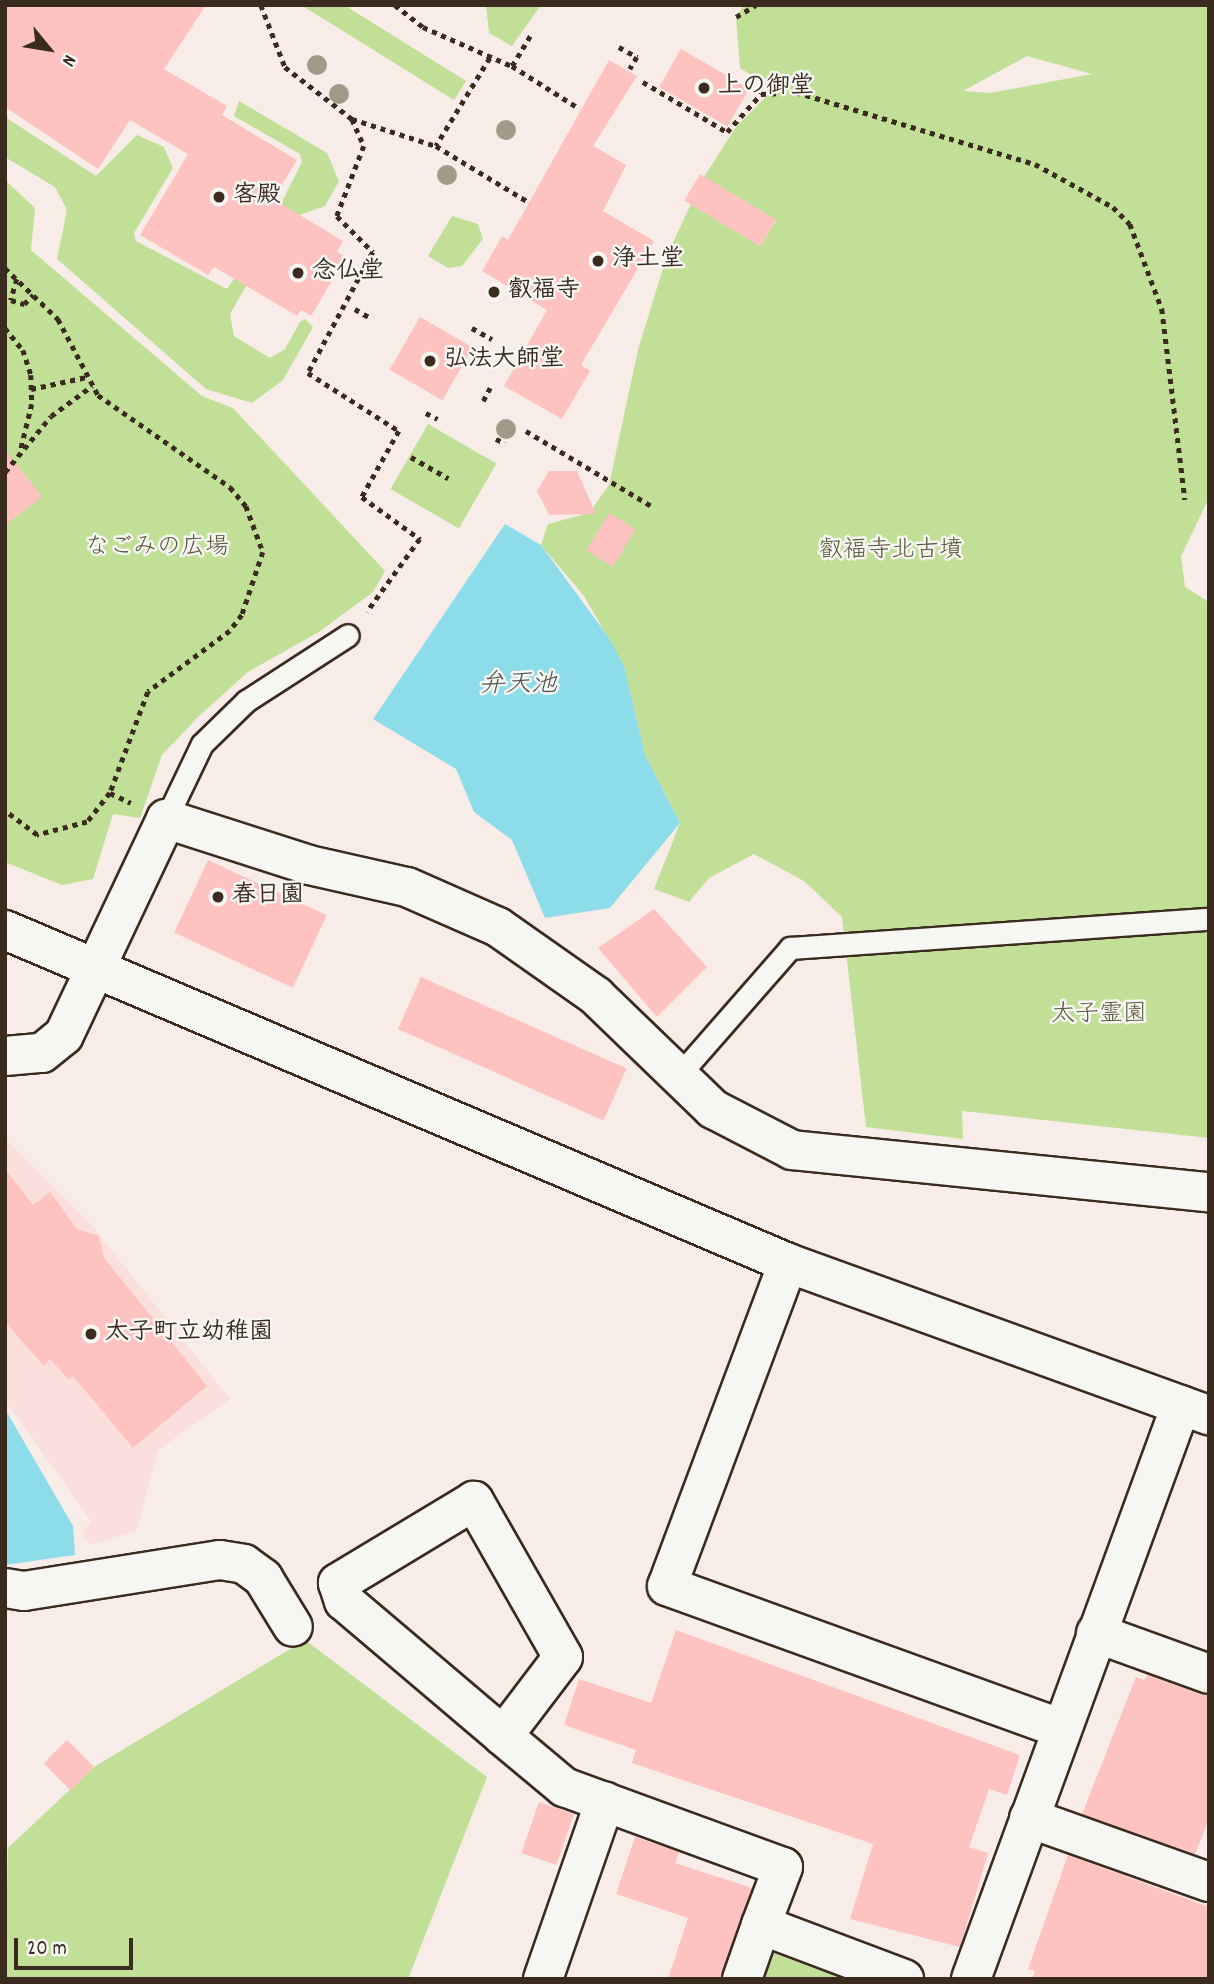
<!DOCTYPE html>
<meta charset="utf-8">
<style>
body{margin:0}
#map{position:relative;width:1214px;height:1984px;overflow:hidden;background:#f8ece8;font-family:Dekko,"Klee One",sans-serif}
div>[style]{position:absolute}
.built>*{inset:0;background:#fadfdc}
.green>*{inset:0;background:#c1df97;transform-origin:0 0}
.water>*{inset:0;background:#8ddce9}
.building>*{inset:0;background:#fec2c0;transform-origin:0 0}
.path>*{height:4.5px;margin-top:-2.25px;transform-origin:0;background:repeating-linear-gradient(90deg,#3b2a1e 0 5px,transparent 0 10px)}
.roads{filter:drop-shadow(2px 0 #3b2a1e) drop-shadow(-2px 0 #3b2a1e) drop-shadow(0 2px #3b2a1e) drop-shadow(0 -2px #3b2a1e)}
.service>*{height:21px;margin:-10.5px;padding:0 10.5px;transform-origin:10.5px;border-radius:10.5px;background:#f6f6f2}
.minor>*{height:38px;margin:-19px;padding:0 19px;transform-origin:19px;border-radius:19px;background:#f6f6f2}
.tertiary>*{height:38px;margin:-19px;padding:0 19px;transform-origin:19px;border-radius:19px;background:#f6f6f2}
.trees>*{width:20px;height:20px;margin:-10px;border-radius:50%;background:#a29a89}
.dots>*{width:19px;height:19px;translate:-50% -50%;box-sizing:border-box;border:4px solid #f6f6f2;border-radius:50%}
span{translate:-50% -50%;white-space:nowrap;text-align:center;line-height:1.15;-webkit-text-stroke:5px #f6f6f2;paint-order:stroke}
.poi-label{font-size:24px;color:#3b2a1e;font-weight:700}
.left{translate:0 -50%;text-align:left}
.park-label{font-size:24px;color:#5c573c}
.water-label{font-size:26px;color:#505651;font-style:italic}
.frame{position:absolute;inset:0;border:7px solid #3b2a1e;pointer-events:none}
.north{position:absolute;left:14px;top:14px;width:70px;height:70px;-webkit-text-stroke:5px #f6f6f2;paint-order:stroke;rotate:120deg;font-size:19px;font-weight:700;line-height:28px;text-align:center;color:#3b2a1e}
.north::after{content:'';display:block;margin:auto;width:24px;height:32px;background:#3b2a1e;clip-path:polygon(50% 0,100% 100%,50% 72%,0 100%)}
.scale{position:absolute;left:14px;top:1938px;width:119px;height:32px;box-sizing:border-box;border:4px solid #3b2a1e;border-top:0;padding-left:9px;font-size:21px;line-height:24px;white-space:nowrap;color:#3b2a1e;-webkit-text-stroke:5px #f6f6f2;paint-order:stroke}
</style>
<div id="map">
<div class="built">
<div style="clip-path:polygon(5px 1138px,90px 1223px,230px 1399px,158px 1450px,137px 1530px,91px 1545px,82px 1532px,91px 1521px,5px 1400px)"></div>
</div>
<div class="green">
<div style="clip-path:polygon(301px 5px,344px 5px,466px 81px,454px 100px)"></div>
<div style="clip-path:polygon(486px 5px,541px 5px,512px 46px,489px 33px)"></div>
<div style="clip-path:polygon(evenodd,744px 5px,1209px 5px,1209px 498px,1181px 556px,1185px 587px,1209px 602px,1209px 1138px,962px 1111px,963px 1139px,866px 1127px,842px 917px,804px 881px,754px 854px,709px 878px,689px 902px,654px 889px,680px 823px,645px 755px,624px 666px,584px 596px,541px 545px,548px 524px,589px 513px,609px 485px,638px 350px,667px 255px,691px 204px,760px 246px,776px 221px,704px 177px,736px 127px,769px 94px,778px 93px,740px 68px,736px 17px,744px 5px,1027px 56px,1092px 74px,990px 93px,963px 91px,1027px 56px)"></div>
<div style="clip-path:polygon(239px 101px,327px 153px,339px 181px,325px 206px,283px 221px,230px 314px,234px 336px,270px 358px,285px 349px,300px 322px,305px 319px,313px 327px,283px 380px,252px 403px,206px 389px,57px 259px,67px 210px,55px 187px,5px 157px,5px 117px,96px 176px,137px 135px,164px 147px,173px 168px,134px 233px,136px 241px,227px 289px,265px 235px,302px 162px,300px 154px,234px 116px)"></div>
<div style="clip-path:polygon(5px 180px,35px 208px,31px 250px,202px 396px,233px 408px,385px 571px,373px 592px,319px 632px,248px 672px,199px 716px,162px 755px,140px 818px,113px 814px,93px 879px,62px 885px,5px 862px)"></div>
<div style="clip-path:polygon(452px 216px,478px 224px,483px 239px,462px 266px,448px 268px,428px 256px)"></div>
<div style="left:428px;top:424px;width:79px;height:75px;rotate:30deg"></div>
<div style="clip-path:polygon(305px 1640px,487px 1777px,408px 1979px,5px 1979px,8px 1848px,94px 1767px)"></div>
<div style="clip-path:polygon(761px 1949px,844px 1979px,750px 1979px)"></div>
</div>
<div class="water">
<div style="clip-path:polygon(505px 524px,541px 545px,609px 638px,624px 666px,645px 755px,680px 823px,610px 908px,545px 918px,512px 840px,474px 812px,456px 769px,373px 719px)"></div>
<div style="clip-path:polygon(5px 1409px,73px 1526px,75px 1555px,5px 1565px)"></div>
</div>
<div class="building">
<div style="clip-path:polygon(5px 5px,206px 5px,164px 69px,227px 106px,222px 115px,297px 160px,273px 199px,343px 241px,337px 252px,346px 257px,311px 316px,301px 310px,297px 316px,214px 267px,208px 275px,140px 235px,188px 154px,130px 120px,98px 169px,5px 107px)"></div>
<div style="left:681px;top:49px;width:79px;height:44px;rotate:30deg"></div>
<div style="clip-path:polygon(609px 60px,637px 76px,593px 146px,626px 165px,603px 211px,654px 241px,581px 365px,590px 371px,562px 419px,504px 386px,547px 310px,482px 271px,502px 236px,508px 240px)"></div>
<div style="left:700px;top:174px;width:89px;height:31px;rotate:31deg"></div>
<div style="left:420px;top:317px;width:61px;height:61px;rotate:30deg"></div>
<div style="clip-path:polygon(5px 449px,42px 497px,5px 525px)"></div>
<div style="clip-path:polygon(549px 471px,577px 471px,596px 514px,549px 515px,537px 491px)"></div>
<div style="left:609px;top:513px;width:31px;height:44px;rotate:31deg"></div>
<div style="left:208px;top:860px;width:131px;height:80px;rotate:25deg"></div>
<div style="clip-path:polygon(654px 909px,707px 967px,657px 1017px,598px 948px)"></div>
<div style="left:421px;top:977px;width:225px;height:57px;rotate:24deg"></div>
<div style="clip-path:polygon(5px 1169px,33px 1205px,50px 1192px,77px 1229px,99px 1236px,104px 1258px,207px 1386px,133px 1448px,73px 1376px,69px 1380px,50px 1359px,44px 1366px,5px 1322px)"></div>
<div style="clip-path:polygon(676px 1630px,1020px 1755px,1007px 1795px,989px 1789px,969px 1847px,988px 1853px,960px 1947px,850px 1919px,873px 1844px,632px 1763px,636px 1750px,564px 1725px,579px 1679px,651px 1703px)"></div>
<div style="clip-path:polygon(1147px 1675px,1209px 1697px,1209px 1819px,1195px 1854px,1082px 1814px,1136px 1677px,1144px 1680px)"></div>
<div style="left:67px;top:1740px;width:38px;height:33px;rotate:45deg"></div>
<div style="left:539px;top:1802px;width:37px;height:54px;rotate:19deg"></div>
<div style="clip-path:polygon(635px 1837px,679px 1852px,675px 1863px,752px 1888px,721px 1979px,668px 1979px,688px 1918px,616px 1894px)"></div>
<div style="clip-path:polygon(1068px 1855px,1209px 1907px,1209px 1979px,1032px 1979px,1035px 1971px,1028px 1969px)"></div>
</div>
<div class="path">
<div style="left:261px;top:5px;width:66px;rotate:68.8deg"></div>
<div style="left:285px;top:67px;width:85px;rotate:37.8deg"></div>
<div style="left:352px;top:119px;width:88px;rotate:17.8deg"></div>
<div style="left:395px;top:5px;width:36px;rotate:38deg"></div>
<div style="left:423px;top:27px;width:97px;rotate:23.7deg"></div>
<div style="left:512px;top:66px;width:80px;rotate:32.3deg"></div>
<div style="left:736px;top:17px;width:23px;rotate:-31deg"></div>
<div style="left:619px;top:47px;width:21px;rotate:29deg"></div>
<div style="left:637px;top:57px;width:14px;rotate:120deg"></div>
<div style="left:490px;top:58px;width:103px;rotate:121.5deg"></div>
<div style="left:436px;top:146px;width:110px;rotate:31.2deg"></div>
<div style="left:512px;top:66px;width:39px;rotate:-59deg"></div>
<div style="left:643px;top:82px;width:98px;rotate:30.8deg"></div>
<div style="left:727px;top:132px;width:51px;rotate:-48.2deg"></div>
<div style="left:761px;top:94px;width:35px;rotate:-3deg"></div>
<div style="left:796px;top:92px;width:250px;rotate:16.8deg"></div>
<div style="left:1035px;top:164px;width:89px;rotate:28.9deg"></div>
<div style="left:1113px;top:207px;width:24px;rotate:45deg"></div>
<div style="left:1130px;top:224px;width:91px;rotate:69.4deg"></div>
<div style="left:1162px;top:309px;width:192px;rotate:83.1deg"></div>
<div style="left:352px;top:119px;width:30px;rotate:66deg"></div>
<div style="left:364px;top:146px;width:75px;rotate:111.1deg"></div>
<div style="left:337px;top:216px;width:51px;rotate:45deg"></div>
<div style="left:373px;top:252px;width:137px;rotate:118.2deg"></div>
<div style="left:308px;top:373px;width:108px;rotate:32.5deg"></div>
<div style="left:399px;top:431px;width:76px;rotate:119.3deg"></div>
<div style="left:362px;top:497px;width:72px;rotate:35.9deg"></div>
<div style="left:420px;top:539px;width:90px;rotate:126deg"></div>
<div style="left:5px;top:268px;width:74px;rotate:43.9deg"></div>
<div style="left:58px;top:319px;width:86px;rotate:62.2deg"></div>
<div style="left:98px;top:395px;width:161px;rotate:34.9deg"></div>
<div style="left:230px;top:487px;width:25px;rotate:50deg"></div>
<div style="left:246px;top:506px;width:49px;rotate:69.7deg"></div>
<div style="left:263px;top:552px;width:66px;rotate:108.4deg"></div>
<div style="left:242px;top:615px;width:20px;rotate:127deg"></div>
<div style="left:230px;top:631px;width:102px;rotate:143.4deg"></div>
<div style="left:148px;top:692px;width:108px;rotate:110.6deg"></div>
<div style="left:110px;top:793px;width:37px;rotate:128deg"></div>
<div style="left:87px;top:822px;width:52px;rotate:165.4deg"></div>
<div style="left:37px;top:835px;width:40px;rotate:-143deg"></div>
<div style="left:17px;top:279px;width:22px;rotate:106deg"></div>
<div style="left:11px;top:300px;width:14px;rotate:17deg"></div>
<div style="left:24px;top:304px;width:13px;rotate:-45deg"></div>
<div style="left:355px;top:309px;width:16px;rotate:30deg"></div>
<div style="left:5px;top:328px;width:28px;rotate:51deg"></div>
<div style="left:23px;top:350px;width:26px;rotate:72deg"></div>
<div style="left:31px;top:375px;width:29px;rotate:88deg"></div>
<div style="left:32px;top:404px;width:50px;rotate:103.8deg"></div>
<div style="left:472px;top:328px;width:23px;rotate:29deg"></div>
<div style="left:31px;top:389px;width:57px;rotate:-12.1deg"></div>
<div style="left:483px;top:401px;width:15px;rotate:-62deg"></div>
<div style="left:426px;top:413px;width:13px;rotate:27deg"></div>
<div style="left:526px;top:431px;width:148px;rotate:30.9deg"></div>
<div style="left:496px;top:439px;width:10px;rotate:24deg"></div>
<div style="left:411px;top:457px;width:43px;rotate:29.6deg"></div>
<div style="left:5px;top:472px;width:72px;rotate:-50.6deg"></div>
<div style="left:51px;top:416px;width:51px;rotate:-36.2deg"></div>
<div style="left:110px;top:793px;width:23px;rotate:25deg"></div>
</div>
<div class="roads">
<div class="service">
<div style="left:166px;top:819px;width:83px;rotate:-64.4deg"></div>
<div style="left:202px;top:744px;width:62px;rotate:-44.3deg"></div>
<div style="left:246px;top:701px;width:121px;rotate:-32.9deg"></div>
<div style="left:679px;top:1075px;width:169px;rotate:-48.8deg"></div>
<div style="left:790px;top:948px;width:420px;rotate:-4deg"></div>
</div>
<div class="minor">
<div style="left:5px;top:1056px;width:37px;rotate:-5deg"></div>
<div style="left:42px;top:1053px;width:28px;rotate:-39deg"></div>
<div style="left:64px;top:1035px;width:239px;rotate:-64.7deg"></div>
<div style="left:166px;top:819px;width:150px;rotate:17.8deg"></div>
<div style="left:309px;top:865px;width:100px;rotate:12.7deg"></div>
<div style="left:407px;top:887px;width:99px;rotate:23.7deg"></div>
<div style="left:498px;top:927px;width:120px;rotate:35.1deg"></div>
<div style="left:596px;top:996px;width:163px;rotate:44deg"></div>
<div style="left:713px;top:1109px;width:89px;rotate:27.4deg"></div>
<div style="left:792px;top:1150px;width:419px;rotate:5.8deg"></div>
<div style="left:788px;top:1263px;width:345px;rotate:110.5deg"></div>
<div style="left:667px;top:1586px;width:420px;rotate:19.9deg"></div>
<div style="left:5px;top:1588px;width:19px;rotate:9deg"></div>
<div style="left:24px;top:1591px;width:198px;rotate:-9deg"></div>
<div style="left:220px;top:1560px;width:24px;rotate:9deg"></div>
<div style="left:244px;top:1564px;width:24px;rotate:36deg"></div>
<div style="left:263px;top:1578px;width:57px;rotate:58.5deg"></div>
<div style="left:1096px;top:1633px;width:120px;rotate:19.9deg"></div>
<div style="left:503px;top:1736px;width:99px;rotate:-52.8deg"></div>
<div style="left:563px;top:1657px;width:180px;rotate:-119.7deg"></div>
<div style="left:474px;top:1501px;width:159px;rotate:148.9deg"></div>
<div style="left:338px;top:1583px;width:19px;rotate:72deg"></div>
<div style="left:344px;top:1601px;width:209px;rotate:40.3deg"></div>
<div style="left:503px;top:1736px;width:80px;rotate:39.9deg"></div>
<div style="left:564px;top:1787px;width:233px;rotate:20.1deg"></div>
<div style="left:783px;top:1867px;width:62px;rotate:110.8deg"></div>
<div style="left:761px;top:1925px;width:153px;rotate:20.7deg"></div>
<div style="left:1029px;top:1818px;width:191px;rotate:19.6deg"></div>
<div style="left:543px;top:1979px;width:188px;rotate:-70.8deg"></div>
<div style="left:742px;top:1979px;width:57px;rotate:-70.6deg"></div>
<div style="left:971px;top:1979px;width:611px;rotate:-69.9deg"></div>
</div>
<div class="tertiary">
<div style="left:5px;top:930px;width:851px;rotate:23.04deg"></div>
<div style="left:788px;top:1263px;width:448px;rotate:19.9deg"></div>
</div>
</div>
<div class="trees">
<div style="left:317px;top:65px"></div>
<div style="left:339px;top:94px"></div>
<div style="left:506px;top:130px"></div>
<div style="left:447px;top:175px"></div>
<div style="left:506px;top:429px"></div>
</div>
<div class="dots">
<div style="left:704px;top:88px;background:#3b2a1e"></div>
<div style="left:219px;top:197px;background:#3b2a1e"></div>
<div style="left:598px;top:261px;background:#3b2a1e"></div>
<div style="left:298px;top:273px;background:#3b2a1e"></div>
<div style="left:494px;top:292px;background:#3b2a1e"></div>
<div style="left:430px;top:361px;background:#3b2a1e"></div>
<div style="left:218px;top:897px;background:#3b2a1e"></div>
<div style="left:91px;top:1334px;background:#3b2a1e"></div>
</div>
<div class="poi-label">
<span class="left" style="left:718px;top:88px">上の御堂</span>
<span class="left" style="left:233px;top:197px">客殿</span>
<span class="left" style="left:612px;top:261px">浄土堂</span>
<span class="left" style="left:312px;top:273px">念仏堂</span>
<span class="left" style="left:508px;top:292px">叡福寺</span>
<span class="left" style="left:444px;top:361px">弘法大師堂</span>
<span class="left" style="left:232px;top:897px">春日園</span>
<span class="left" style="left:105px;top:1334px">太子町立幼稚園</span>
</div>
<div class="park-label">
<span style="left:157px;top:549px">なごみの広場</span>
<span style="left:891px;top:552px">叡福寺北古墳</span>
<span style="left:1099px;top:1016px">太子霊園</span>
</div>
<div class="water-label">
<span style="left:518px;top:686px">弁天池</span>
</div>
<div class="frame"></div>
<div class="north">N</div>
<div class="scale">20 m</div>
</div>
